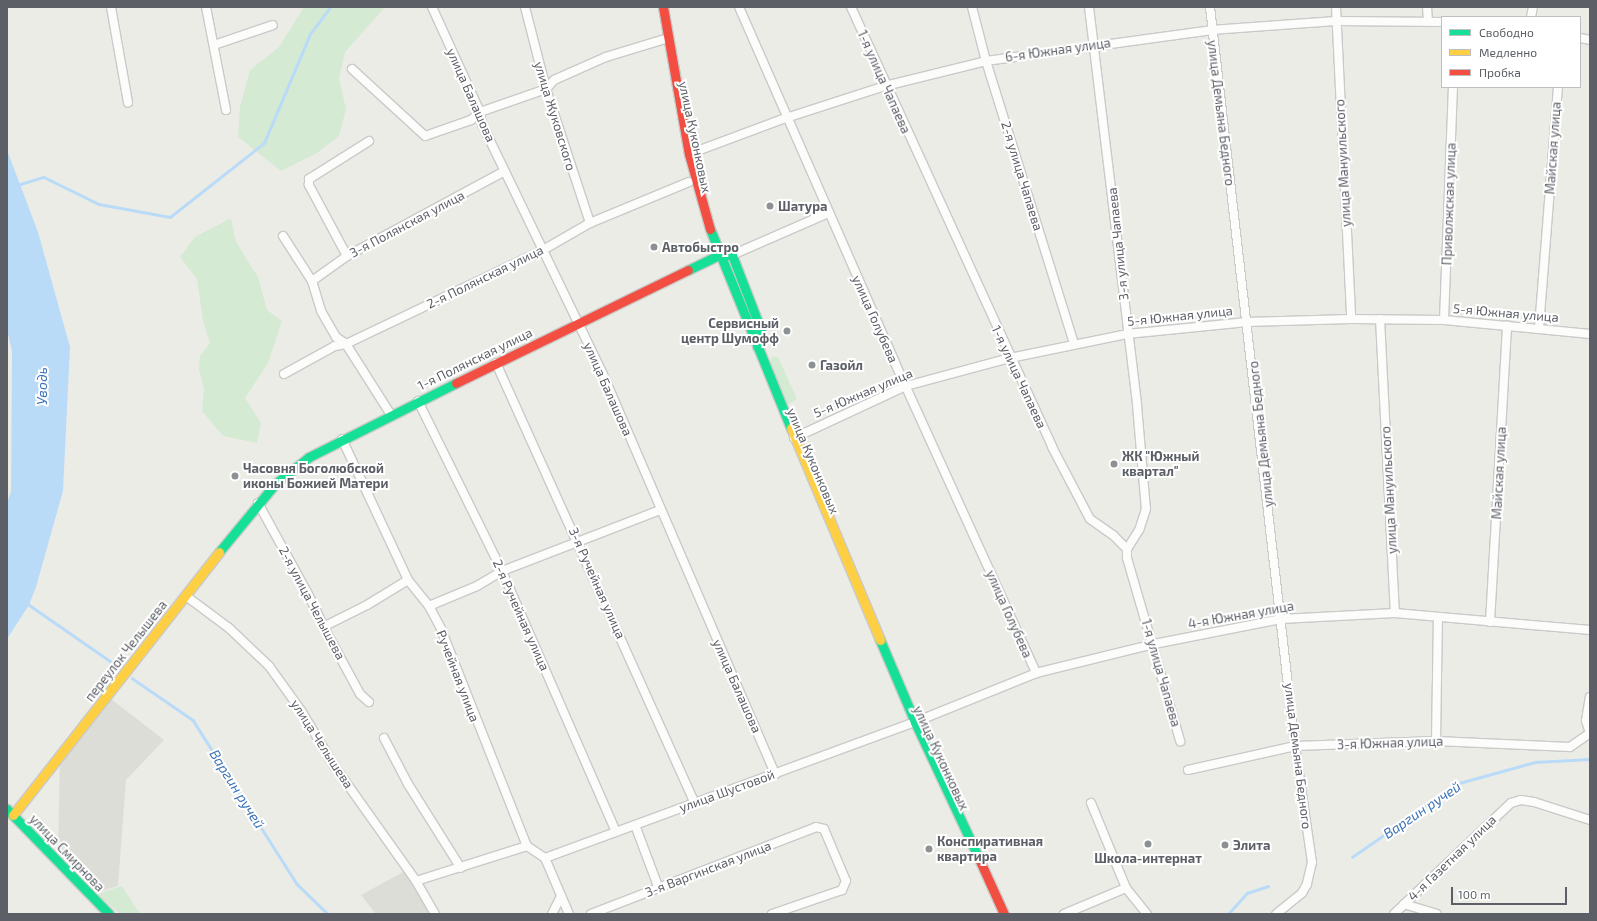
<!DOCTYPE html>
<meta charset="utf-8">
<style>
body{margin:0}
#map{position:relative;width:1597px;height:921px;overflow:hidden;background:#ecece7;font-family:"Exo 2",sans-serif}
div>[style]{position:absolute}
.industrial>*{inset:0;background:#ddddd8}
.green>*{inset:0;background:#d4ead2}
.water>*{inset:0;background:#badbf8}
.stream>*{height:2.5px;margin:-1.25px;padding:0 1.25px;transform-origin:1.25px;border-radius:1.25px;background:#badbf8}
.roads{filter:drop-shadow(1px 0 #c9cac9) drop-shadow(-1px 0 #c9cac9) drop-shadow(0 1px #c9cac9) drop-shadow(0 -1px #c9cac9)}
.street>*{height:8px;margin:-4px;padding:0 4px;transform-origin:4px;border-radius:4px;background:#fcfcfb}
.fast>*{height:9px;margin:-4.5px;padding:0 4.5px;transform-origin:4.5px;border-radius:4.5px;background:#16e098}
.slow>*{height:9px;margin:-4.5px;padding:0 4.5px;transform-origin:4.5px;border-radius:4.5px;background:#ffcf43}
.jam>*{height:9px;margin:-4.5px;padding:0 4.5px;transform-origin:4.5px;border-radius:4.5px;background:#f24e42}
.dots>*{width:11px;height:11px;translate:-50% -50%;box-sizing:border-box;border:2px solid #fff;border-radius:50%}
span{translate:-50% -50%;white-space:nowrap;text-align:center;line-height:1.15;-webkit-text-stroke:4px #fff;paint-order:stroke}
.street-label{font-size:13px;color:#5c6066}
.poi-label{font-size:13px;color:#5c6066;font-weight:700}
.left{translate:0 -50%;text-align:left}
.right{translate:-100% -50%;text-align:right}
.water-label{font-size:14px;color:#3c73b7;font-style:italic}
.frame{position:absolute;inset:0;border:8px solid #5c6066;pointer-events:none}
.legend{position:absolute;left:1441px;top:16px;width:140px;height:72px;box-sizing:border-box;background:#fff;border:1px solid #bebfc2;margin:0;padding:5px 7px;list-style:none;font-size:12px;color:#5c6066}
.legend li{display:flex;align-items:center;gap:8px;height:20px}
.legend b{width:20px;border:1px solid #bebfc2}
.scale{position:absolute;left:1451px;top:887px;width:116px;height:18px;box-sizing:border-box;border:2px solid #5c6066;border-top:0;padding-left:5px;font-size:12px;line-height:14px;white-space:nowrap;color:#5c6066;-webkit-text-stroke:3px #fff;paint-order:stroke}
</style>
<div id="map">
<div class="industrial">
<div style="clip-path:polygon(106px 695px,164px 740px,126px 780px,118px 886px,98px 892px,58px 852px,60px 754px)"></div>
<div style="clip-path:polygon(405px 871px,432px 914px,376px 914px,361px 895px)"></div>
</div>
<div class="green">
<div style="clip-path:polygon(304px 7px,385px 7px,345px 52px,339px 78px,346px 109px,339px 136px,317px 153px,281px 171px,238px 137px,240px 107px,250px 70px,279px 47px)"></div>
<div style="clip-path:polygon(231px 218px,236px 242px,258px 277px,267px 310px,282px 321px,268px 363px,245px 398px,261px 423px,257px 443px,223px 436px,202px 411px,204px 389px,199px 370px,200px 356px,210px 343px,203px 321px,197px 279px,180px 257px,195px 237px)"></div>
<div style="clip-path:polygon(772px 357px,778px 357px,797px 399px,787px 405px,769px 364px)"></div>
<div style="clip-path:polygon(122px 886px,140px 914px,120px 914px,97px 894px)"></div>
</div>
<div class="water">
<div style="clip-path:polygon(7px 150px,38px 232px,70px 347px,63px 491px,36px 587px,29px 605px,7px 639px,7px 502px,11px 492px,12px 351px,7px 330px)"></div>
</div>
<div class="stream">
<div style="left:17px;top:185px;width:28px;rotate:-17deg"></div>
<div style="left:44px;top:177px;width:61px;rotate:26.1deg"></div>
<div style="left:99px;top:204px;width:72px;rotate:10.4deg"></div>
<div style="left:170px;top:217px;width:120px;rotate:-38.2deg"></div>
<div style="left:264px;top:143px;width:118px;rotate:-67.1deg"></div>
<div style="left:310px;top:34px;width:34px;rotate:-53deg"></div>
<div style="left:28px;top:604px;width:103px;rotate:34.8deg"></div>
<div style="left:132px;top:678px;width:74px;rotate:34.5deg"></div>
<div style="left:193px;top:720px;width:194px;rotate:57.6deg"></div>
<div style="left:297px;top:884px;width:43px;rotate:44.1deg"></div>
<div style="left:1352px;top:857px;width:130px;rotate:-34.7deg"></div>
<div style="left:1459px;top:783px;width:79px;rotate:-15.4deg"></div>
<div style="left:1535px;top:762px;width:55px;rotate:-3.1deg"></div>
<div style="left:1228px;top:914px;width:28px;rotate:-48deg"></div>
<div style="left:1247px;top:893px;width:22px;rotate:-18deg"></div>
</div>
<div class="roads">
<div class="street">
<div style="left:111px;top:7px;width:97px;rotate:79.9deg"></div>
<div style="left:206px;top:7px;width:105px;rotate:79deg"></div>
<div style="left:432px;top:7px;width:115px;rotate:65.4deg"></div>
<div style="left:480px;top:112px;width:12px;rotate:81deg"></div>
<div style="left:482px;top:124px;width:276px;rotate:64.2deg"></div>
<div style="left:602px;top:372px;width:438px;rotate:66.7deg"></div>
<div style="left:525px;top:7px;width:85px;rotate:75.6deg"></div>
<div style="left:546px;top:89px;width:141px;rotate:71.8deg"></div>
<div style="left:739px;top:7px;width:389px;rotate:66.3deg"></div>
<div style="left:895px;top:363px;width:341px;rotate:65.5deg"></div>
<div style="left:851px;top:7px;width:484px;rotate:65.4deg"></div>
<div style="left:1052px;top:447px;width:81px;rotate:62.2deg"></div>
<div style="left:1090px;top:519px;width:29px;rotate:35deg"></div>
<div style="left:1114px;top:536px;width:18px;rotate:45deg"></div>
<div style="left:1127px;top:549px;width:9px;rotate:90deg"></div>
<div style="left:1127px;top:558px;width:191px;rotate:73.8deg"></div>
<div style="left:972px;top:7px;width:56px;rotate:75.5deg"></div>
<div style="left:986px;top:61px;width:295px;rotate:72.7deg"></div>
<div style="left:1089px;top:7px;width:401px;rotate:83.1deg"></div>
<div style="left:1137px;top:405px;width:104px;rotate:85.1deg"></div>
<div style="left:1146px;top:509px;width:22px;rotate:108deg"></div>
<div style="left:1139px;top:530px;width:22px;rotate:122deg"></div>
<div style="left:1210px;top:7px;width:744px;rotate:83.44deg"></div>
<div style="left:1295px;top:746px;width:117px;rotate:81.7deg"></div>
<div style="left:1312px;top:862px;width:23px;rotate:103deg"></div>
<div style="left:1307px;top:884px;width:10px;rotate:119deg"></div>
<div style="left:1302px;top:893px;width:33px;rotate:141deg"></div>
<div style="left:1336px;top:7px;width:312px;rotate:87.2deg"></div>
<div style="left:1427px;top:7px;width:14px;rotate:86deg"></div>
<div style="left:1531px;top:17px;width:10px;rotate:-79deg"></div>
<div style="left:1580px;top:38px;width:10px;rotate:11deg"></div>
<div style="left:214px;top:45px;width:62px;rotate:-18.7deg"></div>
<div style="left:352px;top:69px;width:99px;rotate:42.5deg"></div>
<div style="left:425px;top:136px;width:49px;rotate:-19.2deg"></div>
<div style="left:471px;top:120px;width:12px;rotate:-42deg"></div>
<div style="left:480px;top:112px;width:70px;rotate:-19.2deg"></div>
<div style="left:546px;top:89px;width:12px;rotate:-48deg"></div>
<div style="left:554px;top:80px;width:57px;rotate:-23.9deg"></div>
<div style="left:606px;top:57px;width:59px;rotate:-16.9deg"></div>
<div style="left:689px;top:154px;width:103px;rotate:-20.4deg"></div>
<div style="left:786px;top:118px;width:104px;rotate:-17.9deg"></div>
<div style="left:885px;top:86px;width:104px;rotate:-13.9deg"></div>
<div style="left:986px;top:61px;width:227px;rotate:-7.8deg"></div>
<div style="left:1211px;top:30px;width:125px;rotate:-4.1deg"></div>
<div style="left:1336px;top:21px;width:106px;rotate:0.5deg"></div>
<div style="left:283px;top:236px;width:54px;rotate:57.2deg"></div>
<div style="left:312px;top:281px;width:31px;rotate:73deg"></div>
<div style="left:321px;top:311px;width:30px;rotate:60deg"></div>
<div style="left:336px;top:337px;width:12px;rotate:35deg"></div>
<div style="left:346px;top:344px;width:84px;rotate:57.6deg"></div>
<div style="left:732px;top:255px;width:105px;rotate:-23.6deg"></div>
<div style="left:347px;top:256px;width:81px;rotate:-118.2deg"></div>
<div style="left:309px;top:185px;width:6px;rotate:-90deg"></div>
<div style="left:309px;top:179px;width:71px;rotate:-32.3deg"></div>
<div style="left:312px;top:281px;width:43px;rotate:-35.5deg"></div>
<div style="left:347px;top:256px;width:179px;rotate:-28.3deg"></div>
<div style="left:1380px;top:319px;width:294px;rotate:87.1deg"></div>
<div style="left:1444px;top:320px;width:233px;rotate:-87.8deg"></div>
<div style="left:1539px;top:328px;width:242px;rotate:-85.5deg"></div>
<div style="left:496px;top:363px;width:483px;rotate:65.7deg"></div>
<div style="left:284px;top:374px;width:58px;rotate:-28.8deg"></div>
<div style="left:335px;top:346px;width:11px;rotate:-10deg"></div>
<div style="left:346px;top:344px;width:218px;rotate:-25.5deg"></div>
<div style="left:543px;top:250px;width:54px;rotate:-29.9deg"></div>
<div style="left:590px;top:223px;width:107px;rotate:-22.5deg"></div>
<div style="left:418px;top:401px;width:190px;rotate:63.7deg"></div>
<div style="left:502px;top:571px;width:285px;rotate:66.4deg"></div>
<div style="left:794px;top:438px;width:123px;rotate:-24.9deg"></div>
<div style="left:906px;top:386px;width:108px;rotate:-15.1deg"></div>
<div style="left:1010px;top:358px;width:119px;rotate:-11.6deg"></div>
<div style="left:1127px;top:334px;width:121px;rotate:-5.7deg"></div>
<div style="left:1247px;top:322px;width:104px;rotate:-1.7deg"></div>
<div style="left:1351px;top:319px;width:93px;rotate:0.6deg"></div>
<div style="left:1444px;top:320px;width:147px;rotate:5.5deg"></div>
<div style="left:342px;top:439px;width:156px;rotate:64.9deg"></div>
<div style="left:408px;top:580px;width:33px;rotate:51deg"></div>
<div style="left:429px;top:606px;width:26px;rotate:62deg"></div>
<div style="left:441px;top:629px;width:233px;rotate:68.4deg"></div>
<div style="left:527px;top:846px;width:22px;rotate:34deg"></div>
<div style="left:545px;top:858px;width:61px;rotate:66.8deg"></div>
<div style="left:258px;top:503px;width:102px;rotate:61.2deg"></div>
<div style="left:307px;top:592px;width:48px;rotate:64deg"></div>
<div style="left:328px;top:635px;width:67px;rotate:61.5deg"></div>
<div style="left:360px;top:694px;width:12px;rotate:42deg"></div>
<div style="left:186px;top:596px;width:54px;rotate:36.7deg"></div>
<div style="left:229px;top:628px;width:55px;rotate:43.5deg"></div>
<div style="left:269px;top:666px;width:57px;rotate:54.3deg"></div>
<div style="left:302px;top:712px;width:61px;rotate:59.2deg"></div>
<div style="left:333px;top:764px;width:143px;rotate:54.6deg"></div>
<div style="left:416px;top:881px;width:38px;rotate:60deg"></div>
<div style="left:429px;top:606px;width:52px;rotate:-22.6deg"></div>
<div style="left:477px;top:586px;width:29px;rotate:-31deg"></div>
<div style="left:502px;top:571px;width:169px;rotate:-21.1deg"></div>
<div style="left:1490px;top:622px;width:297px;rotate:-86.7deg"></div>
<div style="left:325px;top:626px;width:47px;rotate:-26.6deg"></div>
<div style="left:367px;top:605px;width:48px;rotate:-31.4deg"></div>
<div style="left:915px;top:722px;width:131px;rotate:-22deg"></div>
<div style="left:1036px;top:673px;width:122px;rotate:-13.8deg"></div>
<div style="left:1154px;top:644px;width:129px;rotate:-11.1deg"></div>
<div style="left:1281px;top:619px;width:114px;rotate:-3deg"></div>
<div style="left:1395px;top:613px;width:196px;rotate:5deg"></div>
<div style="left:1590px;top:733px;width:13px;rotate:-108deg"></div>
<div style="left:1586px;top:721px;width:24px;rotate:-81deg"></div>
<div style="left:384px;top:738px;width:52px;rotate:62.4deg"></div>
<div style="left:408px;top:784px;width:99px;rotate:57.8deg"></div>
<div style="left:1436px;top:741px;width:124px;rotate:-89.1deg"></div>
<div style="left:1188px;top:770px;width:110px;rotate:-12.6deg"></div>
<div style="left:1295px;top:746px;width:141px;rotate:-2deg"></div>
<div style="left:1436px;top:741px;width:134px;rotate:2.6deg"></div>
<div style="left:1570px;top:747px;width:24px;rotate:-35deg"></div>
<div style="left:1091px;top:803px;width:92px;rotate:67.6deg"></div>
<div style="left:1126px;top:888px;width:33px;rotate:51deg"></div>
<div style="left:635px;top:825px;width:68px;rotate:69.4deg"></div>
<div style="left:545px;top:858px;width:389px;rotate:-20.2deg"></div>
<div style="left:416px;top:881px;width:116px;rotate:-17.5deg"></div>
<div style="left:1404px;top:904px;width:34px;rotate:17deg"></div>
<div style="left:552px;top:914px;width:20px;rotate:-63deg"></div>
<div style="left:591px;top:914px;width:241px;rotate:-21.1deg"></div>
<div style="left:816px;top:827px;width:8px;rotate:14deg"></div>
<div style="left:824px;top:829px;width:56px;rotate:67.1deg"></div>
<div style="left:846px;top:881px;width:10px;rotate:114deg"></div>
<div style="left:842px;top:890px;width:74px;rotate:161.1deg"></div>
<div style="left:1064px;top:914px;width:67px;rotate:-22.8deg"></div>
<div style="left:1394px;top:914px;width:161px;rotate:-43.5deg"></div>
<div style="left:1511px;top:803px;width:10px;rotate:-17deg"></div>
<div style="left:1521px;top:800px;width:13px;rotate:9deg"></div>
<div style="left:1534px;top:802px;width:59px;rotate:17.8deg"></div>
</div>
<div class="fast">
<div style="left:710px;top:229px;width:215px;rotate:67.9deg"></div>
<div style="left:688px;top:270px;width:34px;rotate:-26deg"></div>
<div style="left:719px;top:255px;width:13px"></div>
<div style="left:732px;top:255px;width:80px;rotate:68.9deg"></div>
<div style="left:761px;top:330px;width:17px;rotate:103deg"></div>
<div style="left:219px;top:552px;width:88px;rotate:-50.5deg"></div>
<div style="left:275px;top:484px;width:43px;rotate:-38.5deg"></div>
<div style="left:309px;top:457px;width:165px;rotate:-26.7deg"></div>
<div style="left:880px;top:640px;width:89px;rotate:66.9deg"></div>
<div style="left:915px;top:722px;width:153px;rotate:64.9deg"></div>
<div style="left:7px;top:809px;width:146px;rotate:45.8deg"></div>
</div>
<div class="slow">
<div style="left:791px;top:428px;width:230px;rotate:67.2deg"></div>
<div style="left:13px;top:815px;width:334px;rotate:-51.9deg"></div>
</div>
<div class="jam">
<div style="left:663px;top:7px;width:149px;rotate:80deg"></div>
<div style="left:689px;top:154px;width:78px;rotate:74.4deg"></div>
<div style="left:456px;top:383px;width:258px;rotate:-26deg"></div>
<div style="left:980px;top:861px;width:58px;rotate:65.6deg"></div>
</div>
</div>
<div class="dots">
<div style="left:770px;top:206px;background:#8e9193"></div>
<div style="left:654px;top:247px;background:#8e9193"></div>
<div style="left:787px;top:331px;background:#8e9193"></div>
<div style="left:812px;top:365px;background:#8e9193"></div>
<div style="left:1114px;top:464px;background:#8e9193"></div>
<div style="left:235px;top:476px;background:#8e9193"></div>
<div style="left:1148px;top:844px;background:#8e9193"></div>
<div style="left:1225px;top:845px;background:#8e9193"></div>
<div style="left:929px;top:849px;background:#8e9193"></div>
</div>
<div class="street-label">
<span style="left:1058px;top:50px;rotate:-8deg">6-я Южная улица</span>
<span style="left:884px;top:82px;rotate:66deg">1-я улица Чапаева</span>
<span style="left:471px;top:95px;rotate:66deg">улица Балашова</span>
<span style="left:1221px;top:113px;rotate:83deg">улица Демьяна Бедного</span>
<span style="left:555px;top:116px;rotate:73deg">улица Жуковского</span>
<span style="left:695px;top:137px;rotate:78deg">улица Куконковых</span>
<span style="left:1553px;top:148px;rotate:-86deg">Майская улица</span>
<span style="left:1343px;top:163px;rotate:-93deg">улица Мануильского</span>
<span style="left:1022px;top:176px;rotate:73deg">2-я улица Чапаева</span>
<span style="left:1449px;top:204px;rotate:-88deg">Приволжская улица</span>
<span style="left:407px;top:224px;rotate:-28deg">3-я Полянская улица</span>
<span style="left:1118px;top:244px;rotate:-96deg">3-я улица Чапаева</span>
<span style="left:485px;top:277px;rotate:-26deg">2-я Полянская улица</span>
<span style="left:1506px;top:313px;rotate:5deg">5-я Южная улица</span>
<span style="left:1180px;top:316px;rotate:-6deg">5-я Южная улица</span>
<span style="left:875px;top:319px;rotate:66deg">улица Голубева</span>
<span style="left:475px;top:359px;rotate:-26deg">1-я Полянская улица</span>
<span style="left:1019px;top:377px;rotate:65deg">1-я улица Чапаева</span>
<span style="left:608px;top:389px;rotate:66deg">улица Балашова</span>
<span style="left:863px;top:393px;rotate:-23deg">5-я Южная улица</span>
<span style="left:1261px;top:434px;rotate:-96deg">улица Демьяна Бедного</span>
<span style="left:813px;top:461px;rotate:67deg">улица Куконковых</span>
<span style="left:1499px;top:473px;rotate:-87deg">Майская улица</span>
<span style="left:1389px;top:490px;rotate:-93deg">улица Мануильского</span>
<span style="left:597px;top:583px;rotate:66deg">3-я Ручейная улица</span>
<span style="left:312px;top:603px;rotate:62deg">2-я улица Челышева</span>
<span style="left:1009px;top:614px;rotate:66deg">улица Голубева</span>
<span style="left:521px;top:615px;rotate:66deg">2-я Ручейная улица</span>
<span style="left:1241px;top:615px;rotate:-10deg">4-я Южная улица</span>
<span style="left:126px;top:651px;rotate:-52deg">переулок Челышева</span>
<span style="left:1161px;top:673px;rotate:74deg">1-я улица Чапаева</span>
<span style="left:458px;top:676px;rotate:69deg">Ручейная улица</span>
<span style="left:737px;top:686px;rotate:66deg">улица Балашова</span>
<span style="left:1390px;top:743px;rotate:-2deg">3-я Южная улица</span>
<span style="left:322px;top:744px;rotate:57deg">улица Челышева</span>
<span style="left:1298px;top:756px;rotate:83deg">улица Демьяна Бедного</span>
<span style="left:941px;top:758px;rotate:65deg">улица Куконковых</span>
<span style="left:727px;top:791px;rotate:-20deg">улица Шустовой</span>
<span style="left:67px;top:853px;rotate:46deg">улица Смирнова</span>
<span style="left:1452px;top:858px;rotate:-44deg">4-я Газетная улица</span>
<span style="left:708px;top:869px;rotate:-21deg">3-я Варгинская улица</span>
</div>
<div class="poi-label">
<span class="left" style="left:778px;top:206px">Шатура</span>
<span class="left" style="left:662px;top:247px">Автобыстро</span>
<span class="right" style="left:779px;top:331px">Сервисный<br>центр Шумофф</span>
<span class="left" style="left:820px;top:365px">Газойл</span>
<span class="left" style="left:1122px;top:464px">ЖК "Южный<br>квартал"</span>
<span class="left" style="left:243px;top:476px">Часовня Боголюбской<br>иконы Божией Матери</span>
<span class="left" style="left:937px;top:849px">Конспиративная<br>квартира</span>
<span class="left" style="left:1233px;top:845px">Элита</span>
<span style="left:1148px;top:858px">Школа-интернат</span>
</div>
<div class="water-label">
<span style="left:42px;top:386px;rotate:-90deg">Уводь</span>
<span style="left:237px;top:789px;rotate:58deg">Варгин ручей</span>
<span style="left:1422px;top:810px;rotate:-34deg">Варгин ручей</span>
</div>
<div class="frame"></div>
<ul class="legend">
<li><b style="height:5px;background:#16e098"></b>Свободно</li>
<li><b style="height:5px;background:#ffcf43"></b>Медленно</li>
<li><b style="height:5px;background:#f24e42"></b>Пробка</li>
</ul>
<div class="scale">100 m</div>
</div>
